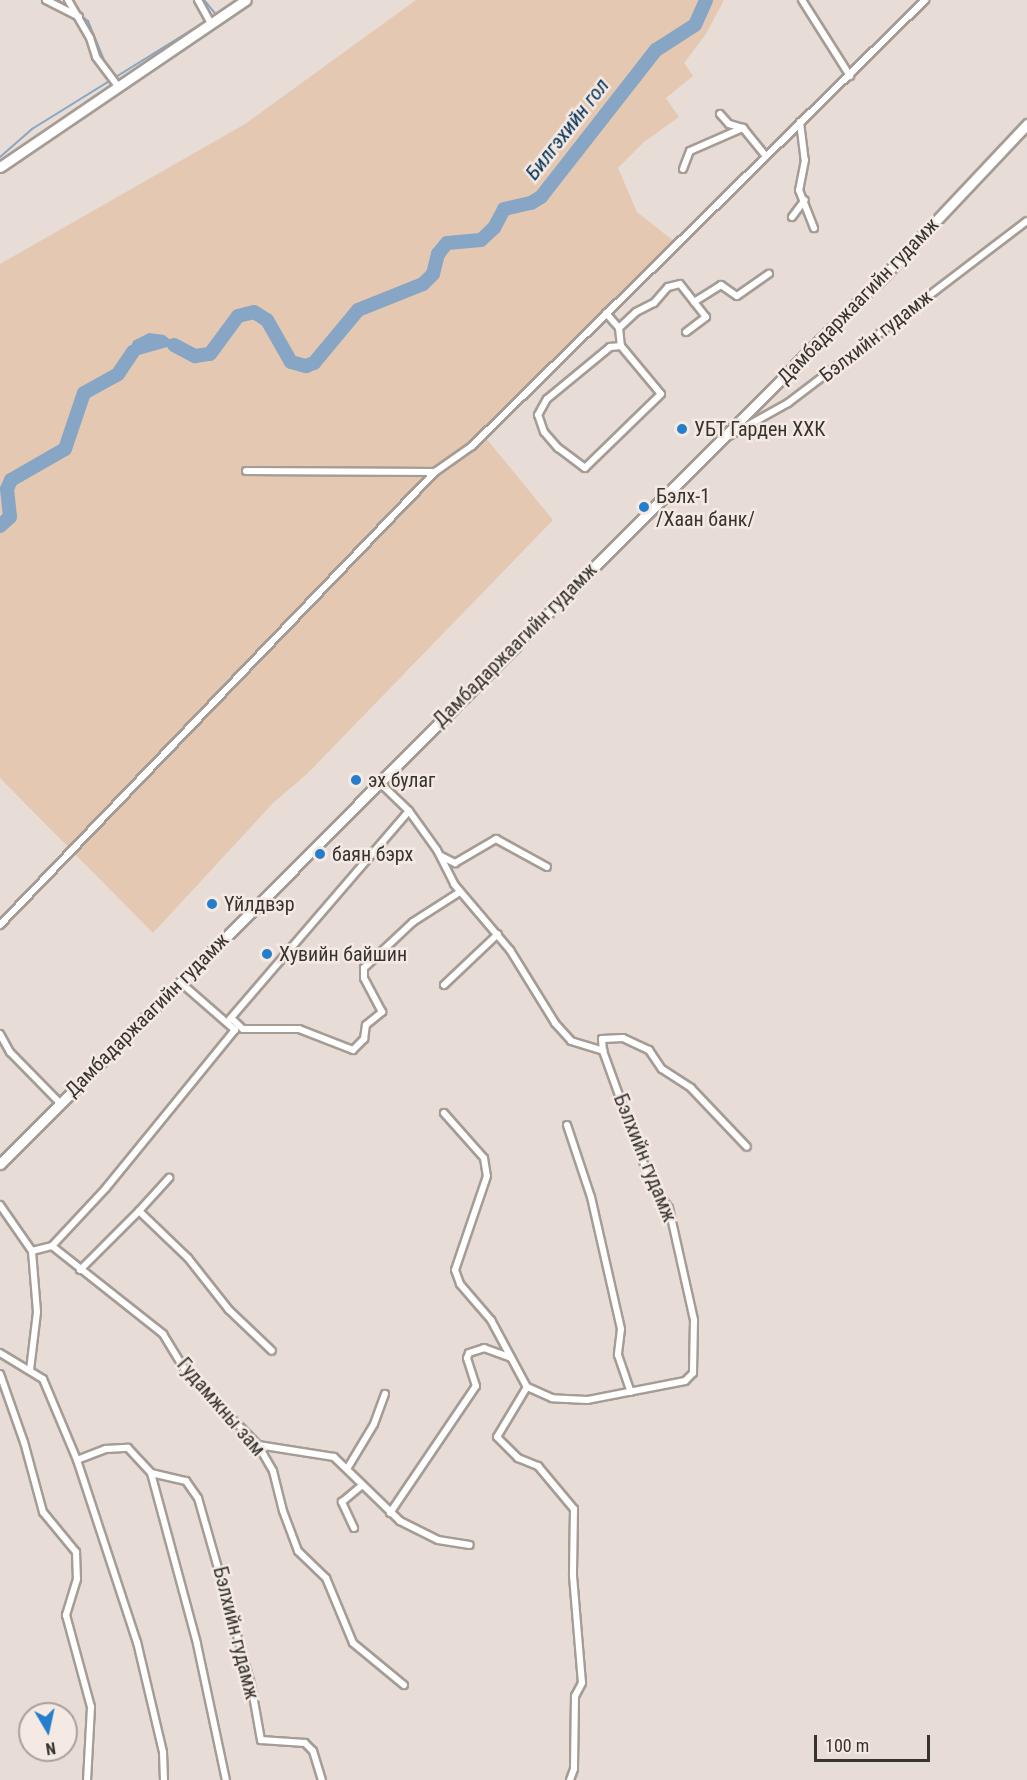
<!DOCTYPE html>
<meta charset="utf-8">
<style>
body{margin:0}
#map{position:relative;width:1027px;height:1780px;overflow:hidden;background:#e7ddd6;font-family:"Roboto Condensed",sans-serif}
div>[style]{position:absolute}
.green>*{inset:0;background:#e4c8b2}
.water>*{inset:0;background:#87a5c4}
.stream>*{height:2px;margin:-1px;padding:0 1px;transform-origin:1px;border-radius:1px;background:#87a5c4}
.river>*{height:14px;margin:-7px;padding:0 7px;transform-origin:7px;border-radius:7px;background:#87a5c4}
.roads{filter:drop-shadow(2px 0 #a59c95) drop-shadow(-2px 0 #a59c95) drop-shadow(0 2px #a59c95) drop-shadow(0 -2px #a59c95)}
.minor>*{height:6px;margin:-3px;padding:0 3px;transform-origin:3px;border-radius:3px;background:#fff}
.secondary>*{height:9px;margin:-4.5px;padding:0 4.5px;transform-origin:4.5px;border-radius:4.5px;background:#fff}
.dots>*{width:16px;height:16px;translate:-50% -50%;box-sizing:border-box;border:3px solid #f4eae3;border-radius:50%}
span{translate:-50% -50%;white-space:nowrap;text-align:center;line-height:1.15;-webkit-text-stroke:5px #f4eae3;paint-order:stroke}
.street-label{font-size:20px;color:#373330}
.poi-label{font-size:20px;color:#373330}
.left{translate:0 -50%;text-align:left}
.water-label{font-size:21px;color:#023159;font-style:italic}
.north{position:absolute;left:18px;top:1702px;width:60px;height:60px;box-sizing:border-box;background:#f4eae3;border:2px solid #a8a19b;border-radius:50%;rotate:171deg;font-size:16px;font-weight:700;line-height:24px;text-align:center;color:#373330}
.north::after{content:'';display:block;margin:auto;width:21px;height:27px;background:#267dcb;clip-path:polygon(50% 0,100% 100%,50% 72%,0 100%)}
.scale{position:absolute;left:814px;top:1735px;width:116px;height:27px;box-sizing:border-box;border:3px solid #373330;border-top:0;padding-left:8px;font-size:18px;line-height:21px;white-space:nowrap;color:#373330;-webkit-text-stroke:4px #f4eae3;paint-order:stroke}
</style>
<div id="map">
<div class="green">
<div style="clip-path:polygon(416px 0,724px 0,706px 34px,684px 63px,693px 76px,666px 98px,679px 117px,644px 142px,618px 168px,637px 212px,680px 246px,481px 432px,553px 520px,307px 774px,273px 803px,153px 933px,0 778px,0 264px,245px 124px)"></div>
</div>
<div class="water">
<div style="clip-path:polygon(149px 333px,164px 335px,189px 354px,167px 347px,132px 357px,125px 367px,133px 341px)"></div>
</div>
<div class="stream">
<div style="left:58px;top:0;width:14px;rotate:34deg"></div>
<div style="left:204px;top:0;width:17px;rotate:50deg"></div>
<div style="left:80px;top:15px;width:10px;rotate:37deg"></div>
<div style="left:88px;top:21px;width:42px;rotate:67.7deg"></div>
<div style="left:104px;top:60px;width:21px;rotate:53deg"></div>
<div style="left:0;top:157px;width:43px;rotate:-41.2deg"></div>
<div style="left:32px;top:129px;width:233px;rotate:-31.8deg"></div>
</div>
<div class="river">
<div style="left:174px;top:345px;width:24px;rotate:28deg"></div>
<div style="left:195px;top:356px;width:15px;rotate:-8deg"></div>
<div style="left:210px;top:354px;width:47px;rotate:-53.6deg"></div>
<div style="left:238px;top:316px;width:16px;rotate:-14deg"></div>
<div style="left:254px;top:312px;width:15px;rotate:32deg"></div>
<div style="left:267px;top:320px;width:48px;rotate:60.3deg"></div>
<div style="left:291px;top:362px;width:16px;rotate:15deg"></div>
<div style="left:306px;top:366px;width:9px;rotate:-21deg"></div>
<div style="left:314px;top:363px;width:69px;rotate:-50.3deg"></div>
<div style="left:358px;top:310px;width:70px;rotate:-21.8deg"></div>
<div style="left:423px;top:284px;width:14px;rotate:-45deg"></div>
<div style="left:433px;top:274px;width:21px;rotate:-76deg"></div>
<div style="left:438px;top:254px;width:14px;rotate:-51deg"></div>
<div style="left:447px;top:243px;width:34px;rotate:-5deg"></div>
<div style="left:481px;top:240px;width:18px;rotate:-43deg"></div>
<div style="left:494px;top:228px;width:21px;rotate:-62deg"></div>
<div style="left:504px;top:209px;width:28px;rotate:-13deg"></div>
<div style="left:531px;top:203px;width:12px;rotate:-31deg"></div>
<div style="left:541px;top:197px;width:187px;rotate:-52deg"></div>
<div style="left:656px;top:50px;width:46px;rotate:-32.7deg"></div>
<div style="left:695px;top:25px;width:27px;rotate:-66deg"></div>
<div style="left:0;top:526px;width:13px;rotate:-42deg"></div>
<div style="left:10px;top:517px;width:28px;rotate:-96deg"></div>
<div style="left:7px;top:489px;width:10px;rotate:-66deg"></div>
<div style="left:11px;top:480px;width:62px;rotate:-29.9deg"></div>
<div style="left:65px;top:449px;width:59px;rotate:-71.3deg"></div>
<div style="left:84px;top:393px;width:39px;rotate:-29deg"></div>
<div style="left:118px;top:374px;width:27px;rotate:-56deg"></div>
</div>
<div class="roads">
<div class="minor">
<div style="left:46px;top:0;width:37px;rotate:27deg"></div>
<div style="left:68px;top:0;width:44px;rotate:59.9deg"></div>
<div style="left:90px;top:38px;width:20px;rotate:72deg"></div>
<div style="left:96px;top:57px;width:36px;rotate:53deg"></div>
<div style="left:198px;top:0;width:25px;rotate:61deg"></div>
<div style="left:802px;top:0;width:90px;rotate:57.7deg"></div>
<div style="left:720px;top:114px;width:13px;rotate:48deg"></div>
<div style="left:729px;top:124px;width:15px;rotate:16deg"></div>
<div style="left:743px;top:128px;width:36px;rotate:51deg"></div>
<div style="left:800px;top:122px;width:38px;rotate:83deg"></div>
<div style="left:805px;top:160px;width:31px;rotate:101deg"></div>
<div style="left:799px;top:190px;width:41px;rotate:68.5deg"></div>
<div style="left:683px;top:169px;width:19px;rotate:-69deg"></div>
<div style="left:690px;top:151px;width:58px;rotate:-23.5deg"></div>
<div style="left:792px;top:217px;width:21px;rotate:-53deg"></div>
<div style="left:694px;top:302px;width:32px;rotate:-32deg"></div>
<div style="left:721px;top:285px;width:19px;rotate:35deg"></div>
<div style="left:737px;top:296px;width:39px;rotate:-35deg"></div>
<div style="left:606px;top:313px;width:20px;rotate:49deg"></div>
<div style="left:619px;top:328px;width:18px;rotate:84deg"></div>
<div style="left:621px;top:346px;width:62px;rotate:50.2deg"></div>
<div style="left:661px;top:394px;width:106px;rotate:135.8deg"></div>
<div style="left:585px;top:468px;width:34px;rotate:-143deg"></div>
<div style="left:558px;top:448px;width:21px;rotate:-131deg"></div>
<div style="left:544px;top:432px;width:18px;rotate:-109deg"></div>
<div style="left:538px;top:415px;width:18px;rotate:-61deg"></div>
<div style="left:547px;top:399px;width:82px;rotate:-39.5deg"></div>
<div style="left:610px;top:347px;width:11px;rotate:-5deg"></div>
<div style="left:619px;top:328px;width:23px;rotate:-43deg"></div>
<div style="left:636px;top:312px;width:20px;rotate:-27deg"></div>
<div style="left:654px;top:303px;width:21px;rotate:-49deg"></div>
<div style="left:668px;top:287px;width:12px;rotate:-14deg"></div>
<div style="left:680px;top:284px;width:42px;rotate:51.8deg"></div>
<div style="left:706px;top:317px;width:25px;rotate:143deg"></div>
<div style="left:729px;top:436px;width:68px;rotate:-29.2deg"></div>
<div style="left:788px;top:403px;width:300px;rotate:-37.3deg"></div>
<div style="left:246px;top:471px;width:189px;rotate:0.3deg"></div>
<div style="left:409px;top:811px;width:48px;rotate:54.3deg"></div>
<div style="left:437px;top:850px;width:38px;rotate:63deg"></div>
<div style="left:454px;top:884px;width:87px;rotate:49.7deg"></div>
<div style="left:510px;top:950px;width:86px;rotate:58.3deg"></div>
<div style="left:555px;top:1023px;width:24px;rotate:48deg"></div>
<div style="left:571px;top:1041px;width:34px;rotate:17deg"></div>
<div style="left:603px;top:1051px;width:132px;rotate:70.1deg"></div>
<div style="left:648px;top:1175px;width:39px;rotate:58deg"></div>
<div style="left:669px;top:1208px;width:115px;rotate:77.4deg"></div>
<div style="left:694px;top:1320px;width:53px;rotate:91.1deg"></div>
<div style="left:693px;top:1373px;width:11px;rotate:135deg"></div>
<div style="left:685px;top:1381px;width:100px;rotate:169deg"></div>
<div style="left:587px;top:1400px;width:35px;rotate:-177deg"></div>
<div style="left:552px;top:1398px;width:27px;rotate:-156deg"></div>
<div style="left:441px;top:856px;width:16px;rotate:27deg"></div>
<div style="left:455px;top:863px;width:48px;rotate:-30.3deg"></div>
<div style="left:496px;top:839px;width:58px;rotate:28.8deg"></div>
<div style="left:0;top:925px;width:628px;rotate:-46.16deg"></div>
<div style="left:435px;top:472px;width:45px;rotate:-35.1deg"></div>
<div style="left:472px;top:446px;width:636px;rotate:-44.55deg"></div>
<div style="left:444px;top:985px;width:74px;rotate:-43.4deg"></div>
<div style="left:231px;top:1018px;width:16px;rotate:43deg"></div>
<div style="left:243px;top:1029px;width:56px"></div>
<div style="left:299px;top:1029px;width:58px;rotate:21.3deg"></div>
<div style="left:353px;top:1050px;width:16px;rotate:-45deg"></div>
<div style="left:364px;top:1039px;width:14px;rotate:-82deg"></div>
<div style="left:366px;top:1025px;width:21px;rotate:-39deg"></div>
<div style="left:382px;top:1012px;width:38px;rotate:-118deg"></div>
<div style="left:364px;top:978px;width:10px;rotate:-90deg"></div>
<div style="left:364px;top:968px;width:67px;rotate:-43.2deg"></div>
<div style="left:413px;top:922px;width:56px;rotate:-32.6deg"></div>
<div style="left:230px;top:1019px;width:274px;rotate:-49.3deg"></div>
<div style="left:409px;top:811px;width:43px;rotate:-135.9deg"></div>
<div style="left:0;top:1034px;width:21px;rotate:61deg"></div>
<div style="left:10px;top:1052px;width:71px;rotate:45.6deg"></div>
<div style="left:603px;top:1051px;width:12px;rotate:-95deg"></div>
<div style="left:602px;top:1039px;width:21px;rotate:-3deg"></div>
<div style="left:623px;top:1038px;width:29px;rotate:25deg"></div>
<div style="left:649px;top:1050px;width:23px;rotate:56deg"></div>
<div style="left:662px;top:1069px;width:35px;rotate:33deg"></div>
<div style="left:691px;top:1088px;width:81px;rotate:46.5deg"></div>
<div style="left:444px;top:1113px;width:60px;rotate:48.4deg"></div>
<div style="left:484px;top:1158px;width:18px;rotate:81deg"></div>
<div style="left:487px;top:1176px;width:99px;rotate:108.8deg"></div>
<div style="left:455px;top:1270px;width:15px;rotate:70deg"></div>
<div style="left:460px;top:1284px;width:48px;rotate:49.3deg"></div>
<div style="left:491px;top:1320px;width:76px;rotate:61.8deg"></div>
<div style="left:567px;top:1125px;width:76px;rotate:71.6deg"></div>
<div style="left:591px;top:1197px;width:135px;rotate:77.2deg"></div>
<div style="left:621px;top:1329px;width:26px;rotate:97deg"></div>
<div style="left:618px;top:1355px;width:39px;rotate:71deg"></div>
<div style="left:0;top:1205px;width:56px;rotate:55.2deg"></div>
<div style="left:32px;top:1251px;width:21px;rotate:-14deg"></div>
<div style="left:52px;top:1246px;width:142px;rotate:38.4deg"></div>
<div style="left:163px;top:1334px;width:42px;rotate:58.6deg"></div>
<div style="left:185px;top:1370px;width:105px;rotate:45.8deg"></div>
<div style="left:258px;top:1445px;width:30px;rotate:60deg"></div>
<div style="left:273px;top:1471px;width:41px;rotate:76deg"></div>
<div style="left:283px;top:1511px;width:43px;rotate:69.4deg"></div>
<div style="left:298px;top:1551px;width:39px;rotate:44deg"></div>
<div style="left:326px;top:1578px;width:70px;rotate:67.4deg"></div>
<div style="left:353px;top:1643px;width:66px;rotate:39.5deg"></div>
<div style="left:139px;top:1211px;width:45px;rotate:-47.7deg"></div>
<div style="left:52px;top:1246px;width:79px;rotate:-47deg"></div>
<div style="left:106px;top:1188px;width:204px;rotate:-50.8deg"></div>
<div style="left:235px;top:1030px;width:73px;rotate:-138.9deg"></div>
<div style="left:80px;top:1270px;width:83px;rotate:-45deg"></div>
<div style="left:139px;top:1211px;width:68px;rotate:43.8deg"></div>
<div style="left:188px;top:1258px;width:66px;rotate:51.7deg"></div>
<div style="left:229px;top:1310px;width:59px;rotate:43.6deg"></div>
<div style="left:0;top:1353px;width:50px;rotate:31.2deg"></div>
<div style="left:43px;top:1379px;width:88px;rotate:67.2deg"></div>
<div style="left:77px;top:1460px;width:192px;rotate:71.8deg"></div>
<div style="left:137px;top:1642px;width:113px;rotate:76.7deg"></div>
<div style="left:163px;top:1752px;width:28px;rotate:88deg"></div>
<div style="left:30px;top:1370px;width:58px;rotate:-83.1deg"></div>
<div style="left:37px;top:1312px;width:61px;rotate:-94.7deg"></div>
<div style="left:0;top:1374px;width:72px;rotate:70.6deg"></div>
<div style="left:24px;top:1442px;width:73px;rotate:74.8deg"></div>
<div style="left:43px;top:1512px;width:52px;rotate:50.5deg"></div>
<div style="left:76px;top:1552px;width:27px;rotate:88deg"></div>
<div style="left:77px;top:1579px;width:38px;rotate:107deg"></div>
<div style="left:66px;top:1615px;width:95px;rotate:74.8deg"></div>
<div style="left:91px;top:1707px;width:73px;rotate:93.1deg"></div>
<div style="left:527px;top:1387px;width:58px;rotate:121deg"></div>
<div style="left:497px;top:1437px;width:30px;rotate:45deg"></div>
<div style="left:518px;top:1458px;width:22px;rotate:22deg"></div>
<div style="left:538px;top:1466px;width:56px;rotate:50.1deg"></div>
<div style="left:574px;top:1509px;width:67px;rotate:90.9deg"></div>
<div style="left:573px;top:1576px;width:107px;rotate:85.2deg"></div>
<div style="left:582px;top:1683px;width:15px;rotate:118deg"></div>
<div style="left:575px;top:1696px;width:73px;rotate:90.8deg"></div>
<div style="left:574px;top:1769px;width:12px;rotate:110deg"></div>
<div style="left:258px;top:1445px;width:77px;rotate:9deg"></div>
<div style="left:334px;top:1457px;width:92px;rotate:44.1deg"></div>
<div style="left:400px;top:1521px;width:42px;rotate:26.6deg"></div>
<div style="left:438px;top:1540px;width:32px;rotate:9deg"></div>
<div style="left:77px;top:1460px;width:31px;rotate:-21deg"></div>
<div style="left:106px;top:1449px;width:22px;rotate:-3deg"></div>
<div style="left:128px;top:1448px;width:34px;rotate:47deg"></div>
<div style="left:151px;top:1473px;width:177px;rotate:74.9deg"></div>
<div style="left:197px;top:1644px;width:139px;rotate:78deg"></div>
<div style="left:347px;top:1469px;width:52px;rotate:-59deg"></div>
<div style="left:374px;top:1424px;width:32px;rotate:-70deg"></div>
<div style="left:151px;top:1473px;width:36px;rotate:13deg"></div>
<div style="left:186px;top:1481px;width:21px;rotate:55deg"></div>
<div style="left:198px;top:1498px;width:193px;rotate:74.1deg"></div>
<div style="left:251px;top:1684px;width:57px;rotate:79.9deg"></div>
<div style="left:261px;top:1740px;width:44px;rotate:3.9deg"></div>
<div style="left:305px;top:1743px;width:11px;rotate:45deg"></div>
<div style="left:313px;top:1751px;width:30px;rotate:73deg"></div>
<div style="left:390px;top:1513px;width:153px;rotate:-55.9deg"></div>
<div style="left:476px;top:1386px;width:29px;rotate:-108deg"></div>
<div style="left:467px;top:1358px;width:5px;rotate:-68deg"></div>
<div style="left:469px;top:1353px;width:16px;rotate:-18deg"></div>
<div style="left:484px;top:1348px;width:29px;rotate:20deg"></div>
<div style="left:354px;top:1528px;width:29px;rotate:-115deg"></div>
<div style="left:342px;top:1502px;width:25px;rotate:-40deg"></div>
</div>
<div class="secondary">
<div style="left:0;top:167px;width:297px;rotate:-34.2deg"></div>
<div style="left:0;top:1164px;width:1253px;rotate:-45.13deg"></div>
<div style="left:884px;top:276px;width:209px;rotate:-46.7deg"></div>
</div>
</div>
<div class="dots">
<div style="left:682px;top:429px;background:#267dcb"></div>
<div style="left:644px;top:507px;background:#267dcb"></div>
<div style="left:356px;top:780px;background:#267dcb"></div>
<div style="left:320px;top:854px;background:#267dcb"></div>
<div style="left:212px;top:904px;background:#267dcb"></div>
<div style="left:267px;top:954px;background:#267dcb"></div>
</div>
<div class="street-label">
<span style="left:858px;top:301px;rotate:-46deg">Дамбадаржаагийн гудамж</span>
<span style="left:876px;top:336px;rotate:-38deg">Бэлхийн гудамж</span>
<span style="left:515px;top:645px;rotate:-45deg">Дамбадаржаагийн гудамж</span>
<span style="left:147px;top:1015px;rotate:-45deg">Дамбадаржаагийн гудамж</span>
<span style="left:645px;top:1158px;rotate:68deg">Бэлхийн гудамж</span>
<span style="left:221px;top:1407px;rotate:49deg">Гудамжны зам</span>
<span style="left:236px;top:1633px;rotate:76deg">Бэлхийн гудамж</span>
</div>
<div class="poi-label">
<span class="left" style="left:694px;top:429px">УБТ Гарден ХХК</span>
<span class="left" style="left:656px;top:508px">Бэлх-1<br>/Хаан банк/</span>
<span class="left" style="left:368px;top:780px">эх булаг</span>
<span class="left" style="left:332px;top:854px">баян бэрх</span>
<span class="left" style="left:224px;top:904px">Үйлдвэр</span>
<span class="left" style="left:279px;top:954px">Хувийн байшин</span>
</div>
<div class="water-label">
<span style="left:567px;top:129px;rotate:-52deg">Билгэхийн гол</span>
</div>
<div class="north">N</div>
<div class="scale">100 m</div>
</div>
